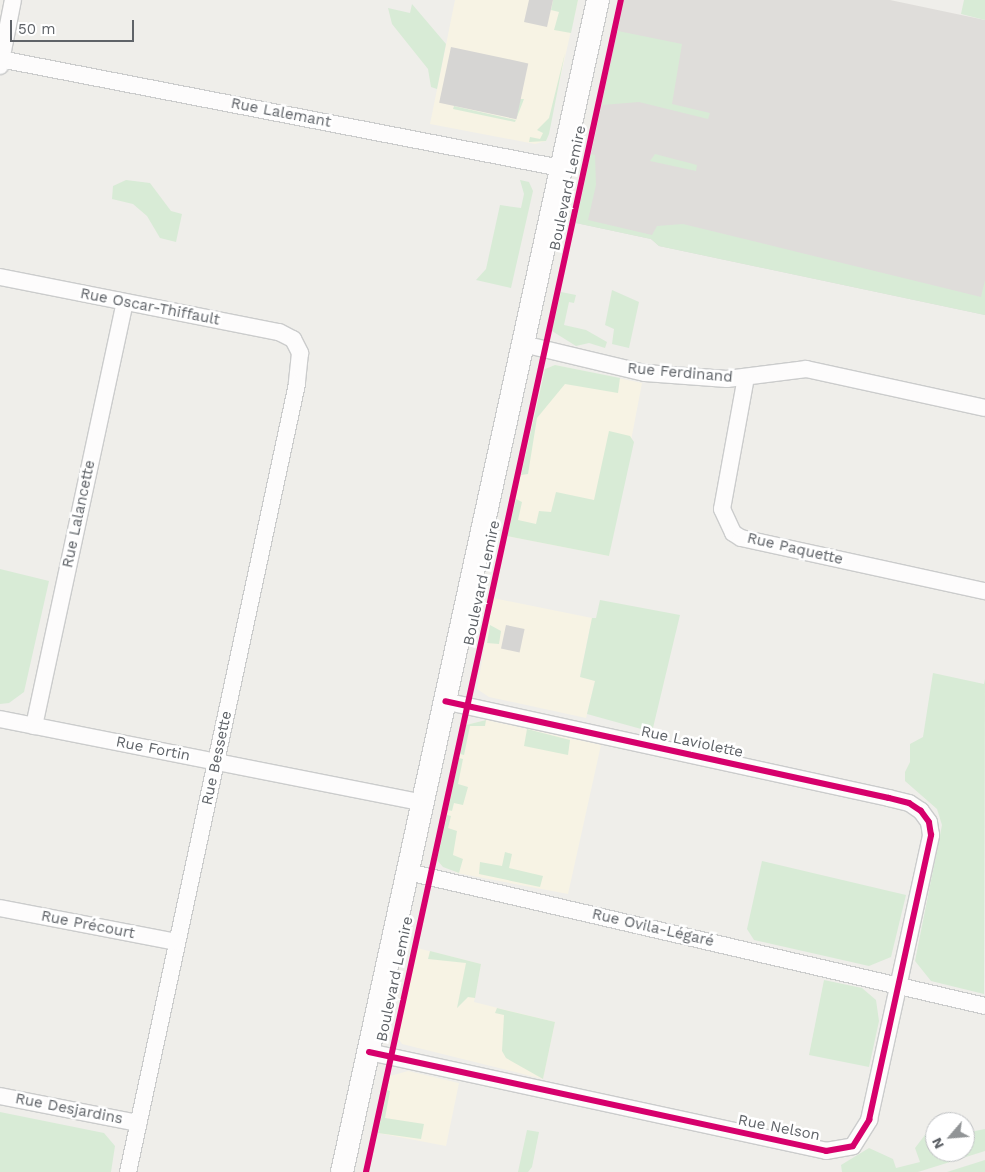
<!DOCTYPE html>
<meta charset="utf-8">
<style>
body{margin:0}
#map{position:relative;width:985px;height:1172px;overflow:hidden;background:#efeeea;font-family:"Work Sans",sans-serif}
div>[style]{position:absolute}
.commercial>*{inset:0;background:#f7f3e4}
.industrial>*{inset:0;background:#dfddda}
.green>*{inset:0;background:#d8ebd6}
.building>*{inset:0;background:#d6d5d3;transform-origin:0 0}
.roads{filter:drop-shadow(1px 0 #cbcccc) drop-shadow(-1px 0 #cbcccc) drop-shadow(0 1px #cbcccc) drop-shadow(0 -1px #cbcccc)}
.street>*{height:16px;margin:-8px;padding:0 8px;transform-origin:8px;border-radius:8px;background:#fdfcfc}
.secondary>*{height:22px;margin:-11px;padding:0 11px;transform-origin:11px;border-radius:11px;background:#fdfcfc}
.cycleway>*{height:6px;margin:-3px;padding:0 3px;transform-origin:3px;border-radius:3px;background:#d6006c}
span{translate:-50% -50%;white-space:nowrap;text-align:center;line-height:1.15;-webkit-text-stroke:5px #fff;paint-order:stroke}
.street-label{font-size:15px;color:#5f6368}
.north{position:absolute;left:925px;top:1112px;width:50px;height:50px;box-sizing:border-box;background:#fff;border:1px solid #bfc1c3;border-radius:50%;rotate:243deg;font-size:14px;font-weight:700;line-height:20px;text-align:center;color:#5f6368}
.north::after{content:'';display:block;margin:auto;width:18px;height:22px;background:#919496;clip-path:polygon(50% 0,100% 100%,50% 72%,0 100%)}
.scale{position:absolute;left:10px;top:20px;width:124px;height:22px;box-sizing:border-box;border:2px solid #5f6368;border-top:0;padding-left:6px;font-size:15px;line-height:18px;white-space:nowrap;color:#5f6368;-webkit-text-stroke:4px #fff;paint-order:stroke}
</style>
<div id="map">
<div class="commercial">
<div style="clip-path:polygon(455px 0,578px 0,546px 141px,535px 144px,430px 124px)"></div>
<div style="clip-path:polygon(555px 365px,642px 383px,609px 556px,507px 536px,545px 369px)"></div>
<div style="clip-path:polygon(493px 598px,592px 618px,580px 676px,595px 681px,586px 718px,489px 697px,477px 689px)"></div>
<div style="clip-path:polygon(486px 720px,601px 745px,568px 894px,457px 873px,437px 860px,466px 725px)"></div>
<div style="clip-path:polygon(417px 948px,481px 964px,474px 1002px,555px 1022px,543px 1079px,402px 1044px,398px 1038px)"></div>
<div style="clip-path:polygon(408px 1071px,459px 1083px,446px 1146px,378px 1133px,390px 1076px)"></div>
</div>
<div class="industrial">
<div style="clip-path:polygon(624px 0,890px 0,985px 20px,985px 315px,659px 246px,651px 239px,576px 223px)"></div>
</div>
<div class="green">
<div style="clip-path:polygon(553px 0,578px 0,571px 33px,554px 30px,559px 12px,551px 10px)"></div>
<div style="clip-path:polygon(964px 0,985px 0,985px 20px,961px 14px)"></div>
<div style="clip-path:polygon(412px 4px,446px 44px,437px 89px,431px 87px,428px 69px,392px 24px,388px 8px,410px 13px)"></div>
<div style="clip-path:polygon(618px 31px,682px 44px,672px 104px,710px 113px,708px 119px,639px 102px,602px 105px)"></div>
<div style="clip-path:polygon(565px 53px,549px 134px,546px 141px,529px 142px,530px 137px,540px 139px,543px 133px,537px 130px,549px 118px)"></div>
<div style="clip-path:polygon(520px 99px,524px 99px,515px 122px,453px 109px,454px 106px,516px 120px)"></div>
<div style="clip-path:polygon(591px 154px,595px 155px,596px 185px,588px 220px,652px 235px,657px 226px,683px 224px,981px 297px,985px 280px,985px 315px,659px 246px,651px 239px,576px 223px)"></div>
<div style="clip-path:polygon(655px 154px,697px 165px,696px 171px,650px 161px)"></div>
<div style="clip-path:polygon(126px 180px,150px 183px,171px 211px,182px 214px,176px 242px,160px 238px,147px 216px,133px 204px,112px 199px,113px 186px)"></div>
<div style="clip-path:polygon(520px 180px,529px 182px,533px 191px,511px 288px,476px 280px,486px 269px,500px 205px,521px 208px,524px 194px)"></div>
<div style="clip-path:polygon(612px 290px,639px 302px,629px 348px,612px 344px,614px 329px,605px 325px)"></div>
<div style="clip-path:polygon(561px 292px,576px 295px,574px 303px,569px 302px,564px 325px,586px 330px,607px 342px,605px 348px,589px 343px,576px 346px,552px 331px)"></div>
<div style="clip-path:polygon(555px 365px,620px 378px,618px 393px,565px 384px,537px 418px,528px 474px,521px 475px,545px 369px)"></div>
<div style="clip-path:polygon(609px 431px,630px 436px,634px 442px,609px 556px,507px 536px,516px 499px,522px 502px,518px 520px,536px 524px,539px 511px,551px 512px,556px 492px,594px 500px)"></div>
<div style="clip-path:polygon(0 569px,49px 581px,24px 692px,9px 703px,0 704px)"></div>
<div style="clip-path:polygon(600px 600px,680px 615px,652px 732px,587px 714px,595px 681px,580px 677px,592px 618px,596px 618px)"></div>
<div style="clip-path:polygon(490px 625px,501px 631px,499px 644px,487px 643px)"></div>
<div style="clip-path:polygon(933px 673px,984px 684px,985px 679px,984px 994px,931px 981px,915px 961px,942px 825px,937px 809px,905px 781px,905px 772px,910px 762px,910px 744px,923px 737px)"></div>
<div style="clip-path:polygon(486px 720px,485px 726px,470px 726px,464px 755px,460px 754px,466px 725px)"></div>
<div style="clip-path:polygon(527px 729px,570px 740px,568px 755px,524px 746px)"></div>
<div style="clip-path:polygon(459px 758px,463px 759px,458px 784px,468px 787px,463px 805px,454px 803px,452px 811px,448px 810px)"></div>
<div style="clip-path:polygon(447px 815px,451px 816px,448px 828px,457px 831px,453px 855px,463px 859px,459px 873px,443px 867px,437px 860px)"></div>
<div style="clip-path:polygon(505px 852px,512px 854px,509px 868px,543px 876px,540px 887px,479px 874px,480px 862px,502px 866px)"></div>
<div style="clip-path:polygon(762px 861px,906px 895px,891px 957px,869px 966px,754px 940px,747px 929px)"></div>
<div style="clip-path:polygon(430px 951px,481px 964px,475px 998px,468px 997px,457px 1008px,466px 963px,428px 959px)"></div>
<div style="clip-path:polygon(824px 980px,862px 988px,876px 1000px,879px 1021px,869px 1067px,809px 1055px)"></div>
<div style="clip-path:polygon(497px 1008px,555px 1022px,543px 1079px,506px 1058px,502px 1051px,504px 1015px,495px 1013px)"></div>
<div style="clip-path:polygon(387px 1090px,390px 1091px,385px 1118px,424px 1124px,421px 1139px,378px 1133px)"></div>
<div style="clip-path:polygon(0 1112px,104px 1133px,115px 1146px,111px 1172px,0 1172px)"></div>
<div style="clip-path:polygon(985px 1129px,985px 1151px,918px 1172px,842px 1172px,841px 1165px,869px 1148px,893px 1159px,896px 1168px,920px 1162px,915px 1148px,928px 1131px,935px 1133px,935px 1152px,965px 1152px,965px 1133px)"></div>
<div style="clip-path:polygon(527px 1130px,539px 1132px,532px 1167px,528px 1172px,518px 1172px)"></div>
<div style="clip-path:polygon(985px 1160px,985px 1172px,947px 1172px)"></div>
</div>
<div class="building">
<div style="clip-path:polygon(529px 0,553px 0,547px 27px,524px 22px)"></div>
<div style="left:451px;top:47px;width:79px;height:57px;rotate:12deg"></div>
<div style="left:506px;top:625px;width:19px;height:24px;rotate:12deg"></div>
</div>
<div class="roads">
<div class="street">
<div style="left:0;top:59px;width:571px;rotate:11deg"></div>
<div style="left:0;top:66px;width:67px;rotate:-78.9deg"></div>
<div style="left:0;top:277px;width:284px;rotate:11.2deg"></div>
<div style="left:279px;top:332px;width:16px;rotate:27deg"></div>
<div style="left:293px;top:339px;width:16px;rotate:63deg"></div>
<div style="left:300px;top:353px;width:31px;rotate:96deg"></div>
<div style="left:297px;top:384px;width:806px;rotate:102.1deg"></div>
<div style="left:523px;top:344px;width:125px;rotate:13.4deg"></div>
<div style="left:645px;top:373px;width:82px;rotate:4.2deg"></div>
<div style="left:727px;top:379px;width:80px;rotate:-7.2deg"></div>
<div style="left:806px;top:369px;width:183px;rotate:12.3deg"></div>
<div style="left:746px;top:377px;width:134px;rotate:100.3deg"></div>
<div style="left:722px;top:509px;width:26px;rotate:65deg"></div>
<div style="left:733px;top:533px;width:9px;rotate:32deg"></div>
<div style="left:741px;top:538px;width:250px;rotate:12.3deg"></div>
<div style="left:0;top:719px;width:431px;rotate:11.2deg"></div>
<div style="left:34px;top:726px;width:433px;rotate:-77.9deg"></div>
<div style="left:408px;top:872px;width:592px;rotate:13.07deg"></div>
<div style="left:0;top:908px;width:179px;rotate:10.9deg"></div>
<div style="left:369px;top:1052px;width:468px;rotate:12.2deg"></div>
<div style="left:826px;top:1151px;width:27px;rotate:-10deg"></div>
<div style="left:853px;top:1146px;width:31px;rotate:-58deg"></div>
<div style="left:869px;top:1120px;width:292px;rotate:-77.7deg"></div>
<div style="left:931px;top:835px;width:13px;rotate:-99deg"></div>
<div style="left:929px;top:822px;width:14px;rotate:-126deg"></div>
<div style="left:921px;top:811px;width:14px;rotate:-146deg"></div>
<div style="left:909px;top:803px;width:21px;rotate:-166deg"></div>
<div style="left:889px;top:798px;width:454px;rotate:-167.7deg"></div>
<div style="left:0;top:1096px;width:141px;rotate:11.1deg"></div>
</div>
<div class="secondary">
<div style="left:342px;top:1172px;width:1200px;rotate:-77.68deg"></div>
</div>
</div>
<div class="cycleway">
<div style="left:369px;top:1052px;width:468px;rotate:12.2deg"></div>
<div style="left:826px;top:1151px;width:27px;rotate:-10deg"></div>
<div style="left:853px;top:1146px;width:31px;rotate:-58deg"></div>
<div style="left:869px;top:1120px;width:292px;rotate:-77.7deg"></div>
<div style="left:931px;top:835px;width:13px;rotate:-99deg"></div>
<div style="left:929px;top:822px;width:14px;rotate:-126deg"></div>
<div style="left:921px;top:811px;width:14px;rotate:-146deg"></div>
<div style="left:909px;top:803px;width:21px;rotate:-166deg"></div>
<div style="left:889px;top:798px;width:454px;rotate:-167.7deg"></div>
<div style="left:366px;top:1172px;width:1199px;rotate:-77.73deg"></div>
</div>
<div class="street-label">
<span style="left:281px;top:113px;rotate:11deg">Rue Lalemant</span>
<span style="left:568px;top:188px;rotate:-78deg">Boulevard Lemire</span>
<span style="left:150px;top:307px;rotate:11deg">Rue Oscar-Thiffault</span>
<span style="left:680px;top:373px;rotate:5deg">Rue Ferdinand</span>
<span style="left:79px;top:514px;rotate:-78deg">Rue Lalancette</span>
<span style="left:795px;top:549px;rotate:13deg">Rue Paquette</span>
<span style="left:482px;top:583px;rotate:-78deg">Boulevard Lemire</span>
<span style="left:692px;top:742px;rotate:12deg">Rue Laviolette</span>
<span style="left:153px;top:749px;rotate:11deg">Rue Fortin</span>
<span style="left:217px;top:758px;rotate:-78deg">Rue Bessette</span>
<span style="left:88px;top:925px;rotate:11deg">Rue Précourt</span>
<span style="left:653px;top:928px;rotate:13deg">Rue Ovila-Légaré</span>
<span style="left:395px;top:979px;rotate:-78deg">Boulevard Lemire</span>
<span style="left:69px;top:1109px;rotate:11deg">Rue Desjardins</span>
<span style="left:779px;top:1128px;rotate:11deg">Rue Nelson</span>
</div>
<div class="north">N</div>
<div class="scale">50 m</div>
</div>
